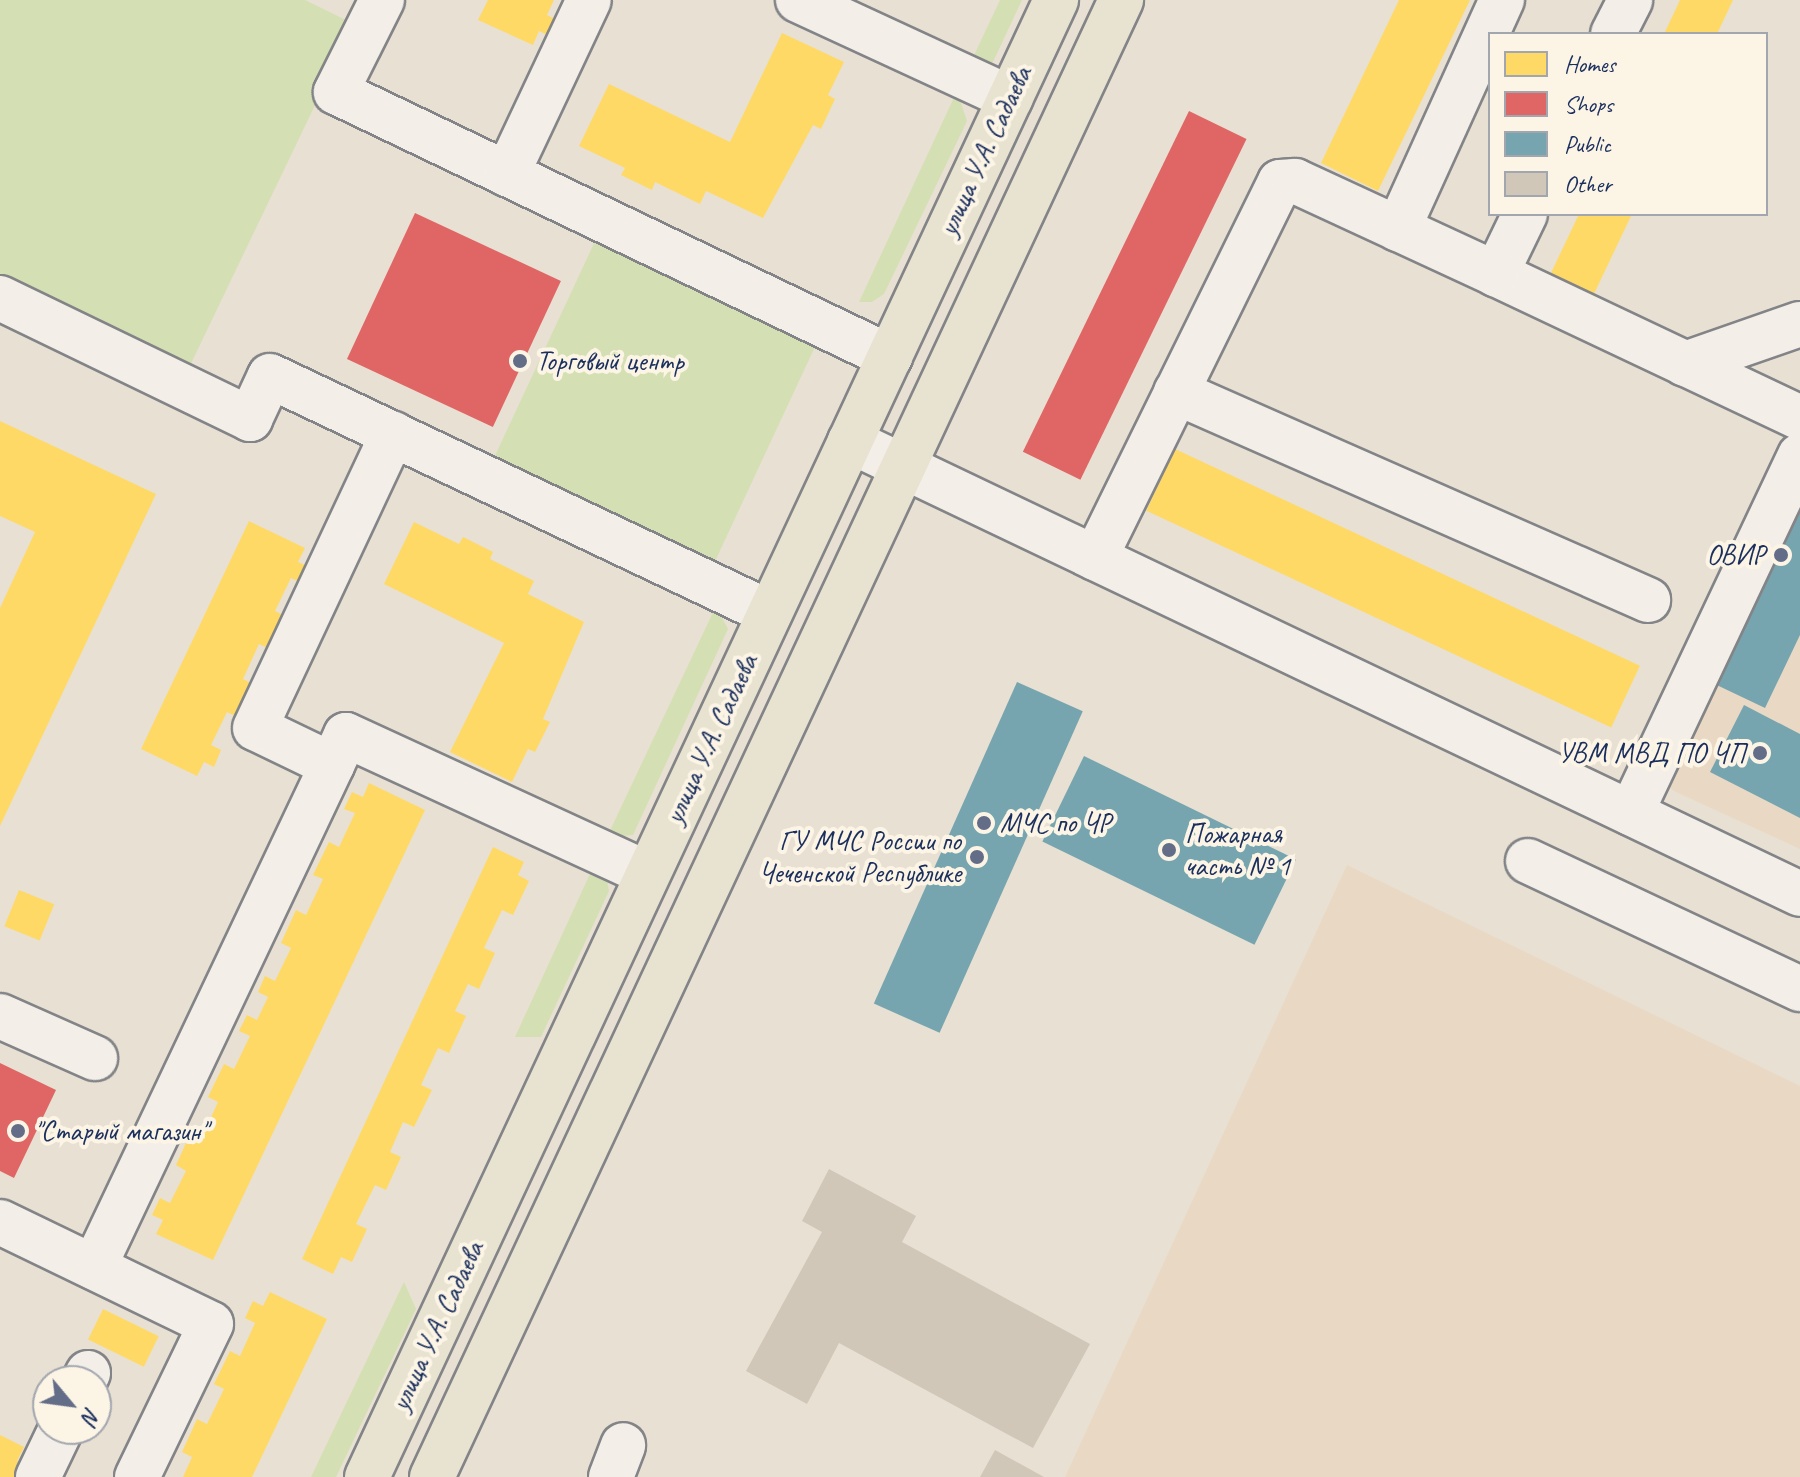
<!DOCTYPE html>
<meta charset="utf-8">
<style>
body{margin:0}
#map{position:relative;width:1800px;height:1477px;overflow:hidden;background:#e8e0d3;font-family:Caveat,sans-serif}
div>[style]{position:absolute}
.built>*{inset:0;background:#e9d9c4}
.green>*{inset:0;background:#d4e0b3;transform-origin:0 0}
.homes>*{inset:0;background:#ffd966;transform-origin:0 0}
.shops>*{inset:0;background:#e06666;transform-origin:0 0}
.public>*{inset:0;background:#76a5af;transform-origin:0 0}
.building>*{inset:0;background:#d1c7b9}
.roads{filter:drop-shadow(2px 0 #838487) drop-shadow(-2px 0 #838487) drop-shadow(0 2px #838487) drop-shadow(0 -2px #838487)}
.minor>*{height:44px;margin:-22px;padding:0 22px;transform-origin:22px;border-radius:22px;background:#f3efe8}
.major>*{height:44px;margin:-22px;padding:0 22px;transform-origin:22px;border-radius:22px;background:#e8e2d1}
.dots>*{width:22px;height:22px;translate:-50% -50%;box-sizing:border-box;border:4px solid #fcf5e5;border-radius:50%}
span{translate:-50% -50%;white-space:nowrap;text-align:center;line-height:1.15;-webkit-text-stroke:8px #fcf5e5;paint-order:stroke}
.street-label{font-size:28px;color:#1b2f5e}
.poi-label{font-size:28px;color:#1b2f5e}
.left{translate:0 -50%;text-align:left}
.right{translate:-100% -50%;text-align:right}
.legend{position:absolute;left:1488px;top:32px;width:280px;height:184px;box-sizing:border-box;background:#fcf5e5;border:2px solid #a2a6af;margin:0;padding:10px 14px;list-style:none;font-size:24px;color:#1b2f5e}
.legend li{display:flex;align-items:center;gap:16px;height:40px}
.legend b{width:40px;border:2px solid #a2a6af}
.north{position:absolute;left:32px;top:1365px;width:80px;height:80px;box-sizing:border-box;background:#fcf5e5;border:2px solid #a2a6af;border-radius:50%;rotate:119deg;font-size:22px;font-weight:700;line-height:32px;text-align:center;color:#1b2f5e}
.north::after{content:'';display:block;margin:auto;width:28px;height:36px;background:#636d87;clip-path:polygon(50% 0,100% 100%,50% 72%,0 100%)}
</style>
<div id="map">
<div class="built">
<div style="clip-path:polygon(1800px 452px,1800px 849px,1674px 791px,1647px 772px)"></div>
<div style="clip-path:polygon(1347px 865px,1800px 1086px,1800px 1477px,1065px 1477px)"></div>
</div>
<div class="green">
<div style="clip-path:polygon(0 0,305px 0,354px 24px,185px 376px,0 287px)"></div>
<div style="clip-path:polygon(1000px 0,1022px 0,993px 62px,968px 68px)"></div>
<div style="clip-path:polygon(957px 91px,967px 121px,884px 294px,872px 302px,859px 302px)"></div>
<div style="left:597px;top:237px;width:244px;height:248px;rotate:25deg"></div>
<div style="clip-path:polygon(716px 606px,728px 629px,633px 835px,607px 837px)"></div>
<div style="clip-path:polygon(595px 863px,606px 875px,609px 891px,541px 1037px,515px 1037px)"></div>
<div style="clip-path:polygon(404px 1282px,416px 1309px,336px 1477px,311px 1477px)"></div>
</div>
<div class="homes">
<div style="clip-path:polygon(488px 0,554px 0,547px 15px,557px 20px,550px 36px,539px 31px,533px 45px,478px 20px)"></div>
<div style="clip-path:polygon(1399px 0,1470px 0,1378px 191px,1321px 163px)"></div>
<div style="clip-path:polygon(1680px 0,1733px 0,1717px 34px,1664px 34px)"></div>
<div style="clip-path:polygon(782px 33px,844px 62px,828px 95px,835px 99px,821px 129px,813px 125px,763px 218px,706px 191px,700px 204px,655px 182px,652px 190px,621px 175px,625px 168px,579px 146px,609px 84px,730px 142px)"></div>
<div style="clip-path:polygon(1579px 214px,1632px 214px,1593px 296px,1550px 275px)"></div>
<div style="clip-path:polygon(0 421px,156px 494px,0 826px,0 608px,35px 532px,0 516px)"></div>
<div style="left:1175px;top:449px;width:513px;height:68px;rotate:25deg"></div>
<div style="clip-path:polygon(249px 521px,305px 548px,298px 562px,309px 567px,301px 583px,291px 578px,275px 611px,285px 616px,270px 649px,259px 644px,243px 679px,253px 684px,237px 717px,227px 712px,211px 745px,221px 750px,214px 767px,204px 762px,197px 776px,141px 749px)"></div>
<div style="clip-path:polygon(414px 522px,459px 544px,463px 537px,493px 552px,490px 559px,534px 581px,528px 594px,584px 622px,543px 719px,550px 722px,535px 752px,528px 749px,512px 782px,450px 752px,504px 643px,384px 584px)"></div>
<div style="clip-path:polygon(369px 783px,425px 810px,213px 1260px,156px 1234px,163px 1220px,152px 1215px,160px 1198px,170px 1203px,186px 1171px,176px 1165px,191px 1132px,202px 1137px,218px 1102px,208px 1097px,224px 1064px,234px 1069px,250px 1036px,239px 1031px,247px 1015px,257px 1020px,268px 997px,258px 992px,265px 976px,275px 981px,291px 948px,281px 943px,296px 910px,306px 915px,323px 879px,313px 875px,329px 842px,339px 847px,355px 813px,344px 809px,352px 792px,363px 797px)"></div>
<div style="clip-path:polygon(493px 847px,524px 862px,518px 875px,529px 881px,513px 915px,502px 910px,484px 948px,495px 953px,479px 989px,468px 984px,455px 1011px,466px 1016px,449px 1053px,438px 1048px,421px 1085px,432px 1090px,414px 1127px,403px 1122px,390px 1152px,401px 1157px,386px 1190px,375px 1185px,356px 1224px,367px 1229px,352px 1262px,341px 1257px,333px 1274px,302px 1259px)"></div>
<div style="left:19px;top:890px;width:38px;height:39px;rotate:22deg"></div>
<div style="clip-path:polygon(270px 1292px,327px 1319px,252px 1477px,183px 1477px,192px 1457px,182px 1452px,197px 1419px,207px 1424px,224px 1389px,214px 1384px,230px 1351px,240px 1356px,255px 1323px,245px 1318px,253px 1301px,263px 1306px)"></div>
<div style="left:103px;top:1309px;width:62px;height:34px;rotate:26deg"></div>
<div style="clip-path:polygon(0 1435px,24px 1447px,17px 1461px,28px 1465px,22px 1477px,0 1477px)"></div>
</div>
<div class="shops">
<div style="left:1189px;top:111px;width:64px;height:379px;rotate:26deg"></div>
<div style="left:415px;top:213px;width:161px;height:161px;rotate:25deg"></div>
<div style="clip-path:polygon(0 1063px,56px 1090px,14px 1178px,0 1171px)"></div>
</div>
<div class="public">
<div style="clip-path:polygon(1800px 474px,1800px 635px,1765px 708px,1702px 678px)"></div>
<div style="left:1017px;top:682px;width:72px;height:352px;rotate:24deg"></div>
<div style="clip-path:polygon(1744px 705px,1800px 734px,1800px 818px,1710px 772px)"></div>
<div style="left:1084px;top:756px;width:236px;height:95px;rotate:26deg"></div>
</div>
<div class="building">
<div style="clip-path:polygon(829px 1169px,916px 1216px,902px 1242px,1090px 1344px,1033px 1448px,839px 1343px,807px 1404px,746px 1371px,822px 1232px,802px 1221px)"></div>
<div style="clip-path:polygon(995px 1450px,1044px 1477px,980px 1477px)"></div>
</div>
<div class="roads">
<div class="minor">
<div style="left:382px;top:0;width:103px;rotate:116.6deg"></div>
<div style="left:336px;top:92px;width:614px;rotate:25.56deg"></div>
<div style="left:798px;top:0;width:234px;rotate:24.8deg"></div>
<div style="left:1613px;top:34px;width:38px;rotate:-63deg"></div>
<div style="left:507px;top:174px;width:192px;rotate:-64.8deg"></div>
<div style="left:1525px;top:214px;width:67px;rotate:115.8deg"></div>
<div style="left:1496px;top:274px;width:336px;rotate:25.3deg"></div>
<div style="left:1398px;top:229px;width:252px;rotate:-65.6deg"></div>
<div style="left:0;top:298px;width:278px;rotate:25.8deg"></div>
<div style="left:250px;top:419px;width:47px;rotate:-65.1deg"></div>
<div style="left:270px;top:376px;width:553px;rotate:25.36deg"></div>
<div style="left:1685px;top:364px;width:122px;rotate:-19.2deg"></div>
<div style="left:1176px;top:392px;width:516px;rotate:23.78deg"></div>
<div style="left:850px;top:441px;width:1052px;rotate:25.49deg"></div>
<div style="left:1095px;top:558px;width:419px;rotate:-63.8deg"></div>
<div style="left:1280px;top:182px;width:15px;rotate:-4deg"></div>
<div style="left:1295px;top:181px;width:221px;rotate:24.8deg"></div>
<div style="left:332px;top:765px;width:33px;rotate:-65deg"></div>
<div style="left:346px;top:735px;width:332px;rotate:24.7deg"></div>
<div style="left:1631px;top:813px;width:395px;rotate:-64.7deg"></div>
<div style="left:1528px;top:861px;width:301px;rotate:25.2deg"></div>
<div style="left:0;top:1016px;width:104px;rotate:23.9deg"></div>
<div style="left:0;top:1222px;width:234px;rotate:25.8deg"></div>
<div style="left:211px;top:1324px;width:170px;rotate:115.8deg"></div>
<div style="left:94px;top:1267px;width:556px;rotate:-64.63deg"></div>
<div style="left:332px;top:765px;width:85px;rotate:-154.3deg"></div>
<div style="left:255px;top:728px;width:325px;rotate:-64.9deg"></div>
<div style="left:84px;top:1381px;width:9px;rotate:-63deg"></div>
<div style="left:38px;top:1477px;width:53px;rotate:-64.4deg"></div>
<div style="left:611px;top:1477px;width:34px;rotate:-69deg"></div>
</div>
<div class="major">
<div style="left:367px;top:1477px;width:1630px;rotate:-64.99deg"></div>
<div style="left:432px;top:1477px;width:1630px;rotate:-64.99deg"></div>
</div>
</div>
<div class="dots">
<div style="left:520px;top:361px;background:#636d87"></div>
<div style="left:1781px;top:555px;background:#636d87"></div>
<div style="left:1760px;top:753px;background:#636d87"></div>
<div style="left:984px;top:823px;background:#636d87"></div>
<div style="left:1169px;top:850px;background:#636d87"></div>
<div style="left:977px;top:857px;background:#636d87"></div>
<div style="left:18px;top:1131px;background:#636d87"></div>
</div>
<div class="street-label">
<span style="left:985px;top:151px;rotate:-65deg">улица У.А. Садаева</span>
<span style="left:711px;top:739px;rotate:-65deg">улица У.А. Садаева</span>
<span style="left:437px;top:1326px;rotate:-65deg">улица У.А. Садаева</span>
</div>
<div class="poi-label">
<span class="left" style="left:536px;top:361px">Торговый центр</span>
<span class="right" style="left:1765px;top:555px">ОВИР</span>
<span class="right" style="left:1744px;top:753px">УВМ МВД ПО ЧП</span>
<span class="left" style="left:1000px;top:823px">МЧС по ЧР</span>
<span class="left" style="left:1185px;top:850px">Пожарная<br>часть № 1</span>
<span class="right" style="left:961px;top:857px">ГУ МЧС России по<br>Чеченской Республике</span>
<span class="left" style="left:34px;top:1131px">"Старый магазин"</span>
</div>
<ul class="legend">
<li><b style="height:22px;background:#ffd966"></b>Homes</li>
<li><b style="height:22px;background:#e06666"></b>Shops</li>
<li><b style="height:22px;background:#76a5af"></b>Public</li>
<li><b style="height:22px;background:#d1c7b9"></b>Other</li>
</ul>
<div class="north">N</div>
</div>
